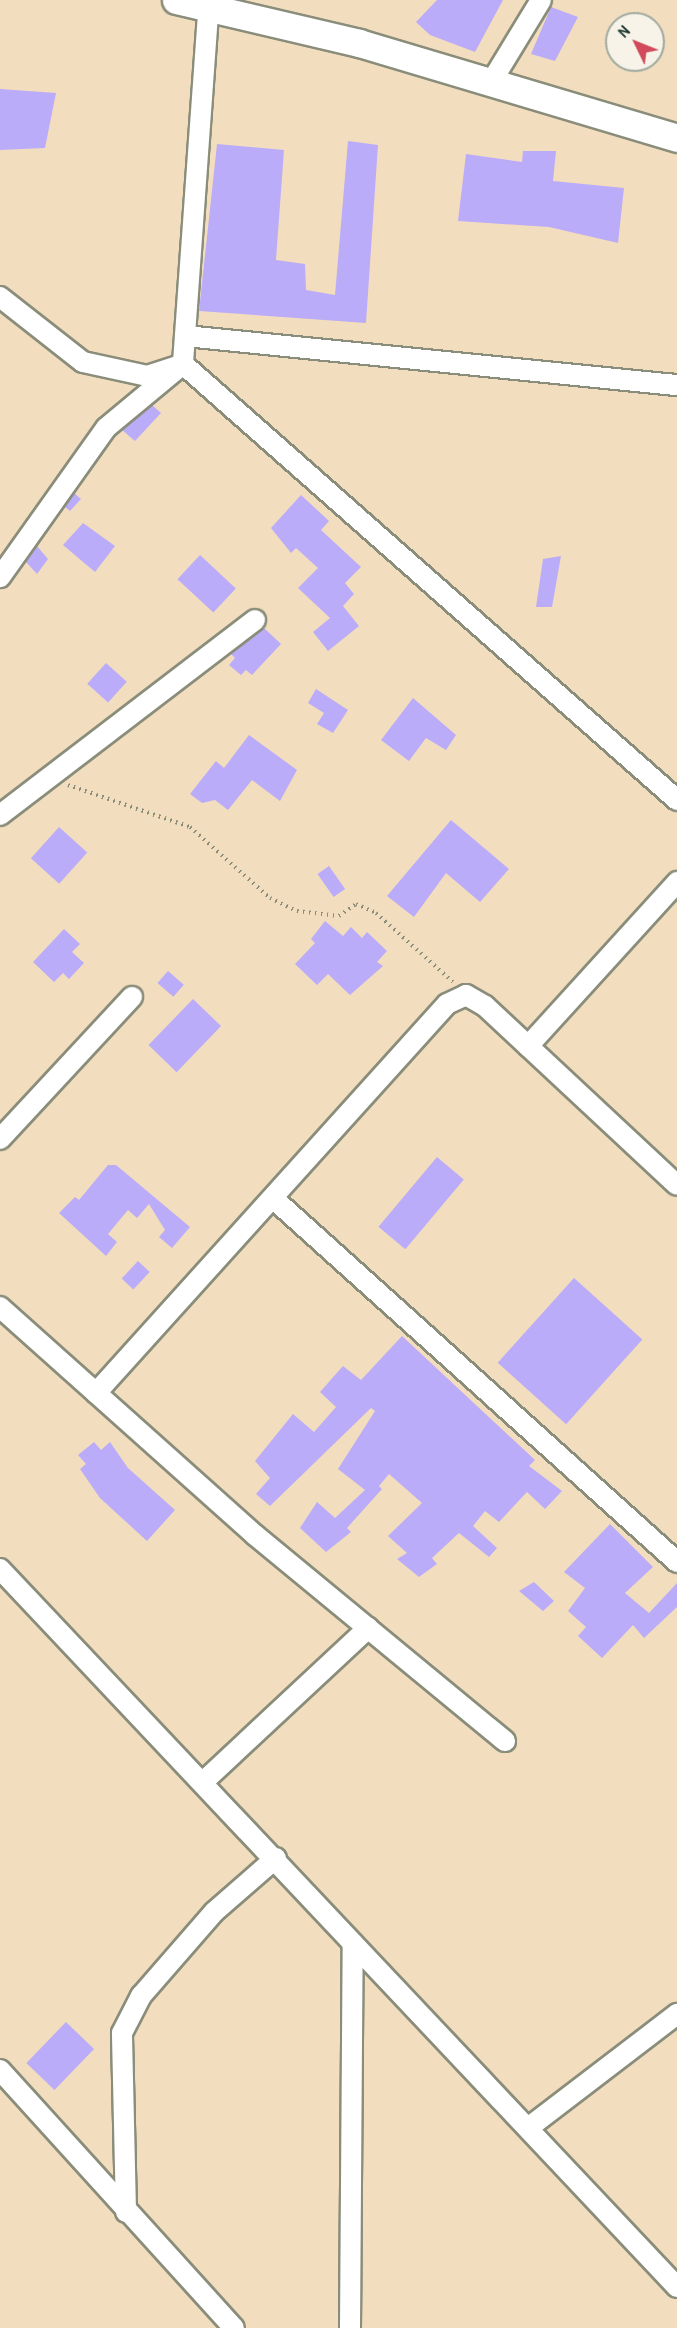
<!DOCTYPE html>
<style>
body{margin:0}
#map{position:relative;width:677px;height:2328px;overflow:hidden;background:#f3ddbf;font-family:"Patrick Hand",sans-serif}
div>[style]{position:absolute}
.building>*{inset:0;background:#baacf8;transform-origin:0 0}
.path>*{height:4px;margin-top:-2px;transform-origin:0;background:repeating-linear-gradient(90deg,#898d7a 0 1.5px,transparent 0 6px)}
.roads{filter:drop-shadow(2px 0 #898d7a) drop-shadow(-2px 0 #898d7a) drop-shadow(0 2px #898d7a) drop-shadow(0 -2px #898d7a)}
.minor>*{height:20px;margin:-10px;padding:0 10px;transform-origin:10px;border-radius:10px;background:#fff}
.secondary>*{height:27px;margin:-13.5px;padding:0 13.5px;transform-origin:13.5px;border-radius:13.5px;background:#fff}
span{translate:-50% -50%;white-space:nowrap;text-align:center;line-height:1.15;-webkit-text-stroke:4.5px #f7f3e8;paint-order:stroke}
.north{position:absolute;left:605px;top:12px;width:60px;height:60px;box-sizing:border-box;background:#f7f3e8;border:2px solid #a1aaa0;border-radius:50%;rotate:313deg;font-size:16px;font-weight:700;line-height:24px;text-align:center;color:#1f3d34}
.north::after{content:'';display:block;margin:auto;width:21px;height:27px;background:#d1495b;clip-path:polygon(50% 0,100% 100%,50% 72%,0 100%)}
</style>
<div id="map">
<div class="building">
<div style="clip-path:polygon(437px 0,503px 0,475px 52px,430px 35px,416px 22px)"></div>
<div style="clip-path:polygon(551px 7px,578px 17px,555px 61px,531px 54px)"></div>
<div style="clip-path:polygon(0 89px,56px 93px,45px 148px,0 150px)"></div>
<div style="clip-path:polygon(348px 141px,378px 145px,366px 323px,199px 311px,217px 144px,284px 150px,276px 260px,305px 264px,306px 290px,335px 295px)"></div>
<div style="clip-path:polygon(523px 151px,556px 151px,553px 181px,624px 188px,618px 243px,549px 227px,458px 221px,466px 154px,522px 162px)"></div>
<div style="clip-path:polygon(152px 405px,161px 413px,135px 441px,122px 430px)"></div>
<div style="clip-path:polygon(74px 493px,81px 499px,70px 511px,65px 507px)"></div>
<div style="clip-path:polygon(301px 495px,329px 521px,321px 530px,361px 567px,345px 583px,354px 594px,343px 606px,359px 626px,328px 651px,313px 632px,330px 618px,298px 588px,318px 568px,296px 548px,291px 553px,271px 528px)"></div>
<div style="clip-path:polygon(83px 523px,115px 546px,95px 572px,63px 545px)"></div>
<div style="clip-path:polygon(37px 546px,48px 559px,37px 574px,26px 562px)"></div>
<div style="left:200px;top:555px;width:49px;height:33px;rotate:43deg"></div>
<div style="clip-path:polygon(561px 556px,552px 607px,536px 607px,543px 559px)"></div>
<div style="clip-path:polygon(264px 628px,281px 644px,252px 675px,246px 670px,241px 675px,229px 665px,235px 658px,231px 654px)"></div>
<div style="left:106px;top:663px;width:28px;height:28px;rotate:42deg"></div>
<div style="clip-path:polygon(316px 689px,348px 710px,333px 733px,317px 724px,324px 713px,308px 703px)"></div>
<div style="clip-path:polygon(413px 698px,456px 735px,446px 750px,426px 738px,409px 761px,381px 740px)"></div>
<div style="clip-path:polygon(249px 735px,297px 770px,280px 801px,252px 780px,228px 810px,215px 800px,202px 803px,190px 794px,216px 761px,224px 768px)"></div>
<div style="clip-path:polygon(451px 820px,509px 869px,480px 902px,446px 873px,414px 917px,387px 896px)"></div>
<div style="left:59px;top:827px;width:38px;height:42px;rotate:42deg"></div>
<div style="left:329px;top:866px;width:28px;height:14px;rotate:55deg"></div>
<div style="clip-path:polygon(325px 921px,343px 936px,351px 927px,362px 938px,367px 932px,387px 951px,377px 962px,383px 966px,350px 995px,328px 974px,317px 985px,295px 964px,315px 943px,311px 939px)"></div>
<div style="clip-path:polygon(64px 929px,80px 944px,72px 952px,84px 963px,69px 979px,63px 973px,54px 982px,33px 962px)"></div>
<div style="left:168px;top:971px;width:21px;height:16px;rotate:41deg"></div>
<div style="left:193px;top:999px;width:39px;height:64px;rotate:44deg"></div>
<div style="left:437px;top:1157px;width:35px;height:91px;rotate:40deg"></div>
<div style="clip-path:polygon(108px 1165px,116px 1165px,190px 1227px,172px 1248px,159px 1237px,165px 1230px,149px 1204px,137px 1218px,128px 1210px,108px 1234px,117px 1242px,106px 1256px,59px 1213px,75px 1197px,79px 1200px)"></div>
<div style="left:138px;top:1261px;width:16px;height:24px;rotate:43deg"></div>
<div style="left:574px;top:1278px;width:92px;height:114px;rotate:42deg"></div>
<div style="clip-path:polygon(402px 1336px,535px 1460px,529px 1466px,562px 1491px,545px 1509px,527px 1492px,499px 1522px,485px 1511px,473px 1526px,497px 1548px,489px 1557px,459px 1533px,432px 1558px,437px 1564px,419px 1577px,397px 1559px,407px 1553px,388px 1536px,422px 1503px,389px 1474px,379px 1486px,382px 1489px,347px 1528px,351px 1532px,326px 1552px,300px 1528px,317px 1502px,335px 1518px,365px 1490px,338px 1469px,375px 1411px,371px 1408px,270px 1506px,256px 1494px,270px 1478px,255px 1461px,293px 1414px,314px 1432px,336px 1407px,320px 1392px,343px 1366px,361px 1380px)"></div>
<div style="clip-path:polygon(94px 1442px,101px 1450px,110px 1442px,128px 1468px,175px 1510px,147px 1541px,100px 1498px,80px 1469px,86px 1464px,78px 1455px)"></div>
<div style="clip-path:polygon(610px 1524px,653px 1567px,625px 1593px,649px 1613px,677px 1583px,677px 1607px,644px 1638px,633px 1625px,602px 1658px,578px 1636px,586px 1627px,568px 1611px,585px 1588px,564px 1572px)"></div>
<div style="clip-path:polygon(534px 1582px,554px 1601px,543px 1611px,519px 1591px)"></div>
<div style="left:66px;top:2022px;width:39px;height:57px;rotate:44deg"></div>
</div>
<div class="path">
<div style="left:68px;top:785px;width:129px;rotate:19deg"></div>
<div style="left:190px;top:827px;width:107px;rotate:41.6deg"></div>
<div style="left:270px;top:898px;width:30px;rotate:26deg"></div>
<div style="left:297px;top:911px;width:42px;rotate:6.8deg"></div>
<div style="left:339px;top:916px;width:21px;rotate:-35deg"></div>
<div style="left:356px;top:904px;width:22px;rotate:24deg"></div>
<div style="left:376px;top:913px;width:103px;rotate:41.9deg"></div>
</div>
<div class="roads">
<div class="minor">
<div style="left:209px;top:0;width:365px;rotate:94.1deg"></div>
<div style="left:183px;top:364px;width:659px;rotate:41.43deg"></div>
<div style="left:490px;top:84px;width:98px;rotate:-58.7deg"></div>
<div style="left:0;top:297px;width:105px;rotate:38.1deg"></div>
<div style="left:83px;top:362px;width:66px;rotate:12.3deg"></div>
<div style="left:147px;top:376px;width:38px;rotate:-18deg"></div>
<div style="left:183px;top:364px;width:100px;rotate:140.3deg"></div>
<div style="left:106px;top:428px;width:183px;rotate:125.4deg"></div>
<div style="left:185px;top:336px;width:494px;rotate:5.7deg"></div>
<div style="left:0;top:815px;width:321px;rotate:-37.4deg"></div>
<div style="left:528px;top:1046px;width:222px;rotate:-47.7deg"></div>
<div style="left:0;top:1139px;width:194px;rotate:-47.1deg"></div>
<div style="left:275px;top:1200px;width:541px;rotate:42deg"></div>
<div style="left:0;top:1307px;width:342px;rotate:41.8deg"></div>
<div style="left:255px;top:1535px;width:324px;rotate:39.5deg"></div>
<div style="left:96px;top:1393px;width:524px;rotate:-47.94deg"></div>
<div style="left:447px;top:1004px;width:21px;rotate:-25deg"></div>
<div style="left:466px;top:995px;width:22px;rotate:30deg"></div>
<div style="left:485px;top:1006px;width:262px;rotate:43deg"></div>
<div style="left:0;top:1569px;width:987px;rotate:46.68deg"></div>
<div style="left:203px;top:1782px;width:226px;rotate:-43deg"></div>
<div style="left:0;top:2070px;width:348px;rotate:47.8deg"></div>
<div style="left:528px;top:2128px;width:188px;rotate:-37.4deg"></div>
<div style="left:126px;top:2212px;width:179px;rotate:-91.3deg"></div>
<div style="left:122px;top:2033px;width:42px;rotate:-62.8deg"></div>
<div style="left:141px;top:1996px;width:111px;rotate:-49deg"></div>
<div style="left:214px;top:1912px;width:82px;rotate:-41.1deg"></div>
<div style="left:350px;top:2328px;width:385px;rotate:-89.6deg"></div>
</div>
<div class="secondary">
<div style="left:176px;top:0;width:188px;rotate:13.2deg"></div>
<div style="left:359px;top:43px;width:332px;rotate:16.6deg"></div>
</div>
</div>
<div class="north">N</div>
</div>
